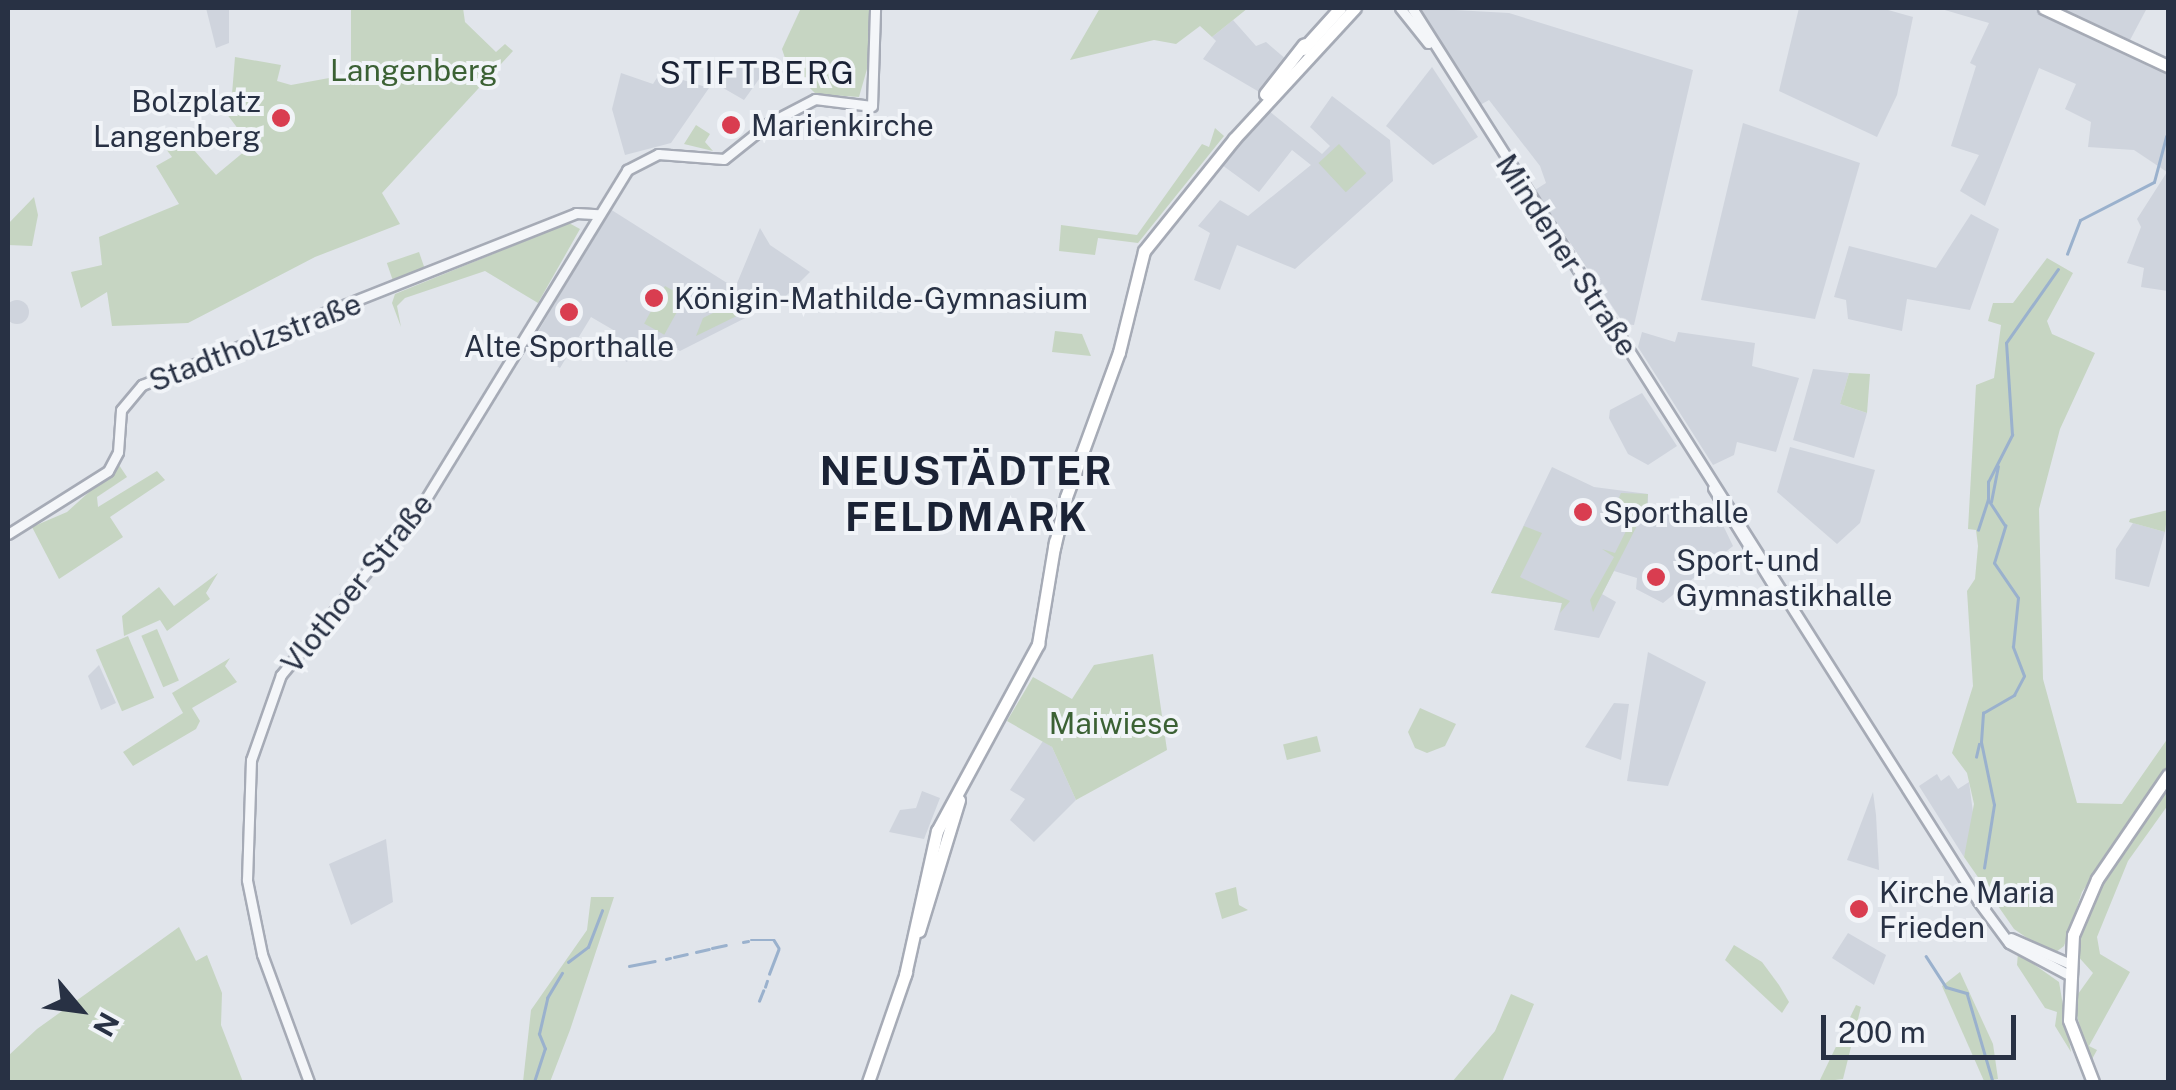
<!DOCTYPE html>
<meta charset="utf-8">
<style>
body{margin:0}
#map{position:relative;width:2176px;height:1090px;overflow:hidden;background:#e1e5eb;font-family:"Public Sans",sans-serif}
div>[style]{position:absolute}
.built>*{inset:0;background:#cfd4dd}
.round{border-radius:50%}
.green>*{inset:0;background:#c6d5c2;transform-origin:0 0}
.stream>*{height:2.5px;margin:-1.25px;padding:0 1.25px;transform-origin:1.25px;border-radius:1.25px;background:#9ab1cd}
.roads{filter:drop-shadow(2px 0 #a6abb6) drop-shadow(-2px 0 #a6abb6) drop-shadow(0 2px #a6abb6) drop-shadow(0 -2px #a6abb6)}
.minor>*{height:9px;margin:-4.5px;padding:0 4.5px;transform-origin:4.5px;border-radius:4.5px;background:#f4f6f9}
.major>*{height:11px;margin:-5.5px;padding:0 5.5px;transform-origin:5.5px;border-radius:5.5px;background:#fff}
.dots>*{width:28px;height:28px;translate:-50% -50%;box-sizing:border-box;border:5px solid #f1f4f8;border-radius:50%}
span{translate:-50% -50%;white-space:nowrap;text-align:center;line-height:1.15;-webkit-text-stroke:8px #f1f4f8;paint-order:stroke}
.park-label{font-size:30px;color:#3b6134}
.poi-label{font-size:30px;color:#283144}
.right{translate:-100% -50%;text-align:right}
.left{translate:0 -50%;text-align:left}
.street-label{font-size:30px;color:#283144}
.neighbourhood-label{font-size:32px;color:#1a2235;letter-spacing:2.5px}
.district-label{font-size:40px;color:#1a2235;font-weight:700;letter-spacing:2.5px}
.frame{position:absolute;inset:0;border:10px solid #283144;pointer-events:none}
.north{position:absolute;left:30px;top:960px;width:100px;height:100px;-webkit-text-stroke:8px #f1f4f8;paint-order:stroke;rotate:119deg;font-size:28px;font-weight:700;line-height:40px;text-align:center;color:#283144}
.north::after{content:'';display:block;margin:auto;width:35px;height:45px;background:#283144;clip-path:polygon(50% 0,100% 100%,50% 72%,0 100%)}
.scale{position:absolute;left:1821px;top:1015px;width:195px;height:45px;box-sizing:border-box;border:5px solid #283144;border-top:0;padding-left:12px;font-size:30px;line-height:35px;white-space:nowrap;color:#283144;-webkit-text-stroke:8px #f1f4f8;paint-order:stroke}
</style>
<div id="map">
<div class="built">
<div style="clip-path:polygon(206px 8px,229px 8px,229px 43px,216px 48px)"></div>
<div style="clip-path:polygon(1418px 8px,1509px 13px,1693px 70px,1634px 325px,1624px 324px,1535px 190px,1546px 183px,1540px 166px,1489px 100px,1480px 105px)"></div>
<div style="clip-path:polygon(1799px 8px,1881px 8px,1913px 17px,1897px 95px,1877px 137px,1779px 91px)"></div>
<div style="clip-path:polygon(1938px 8px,2031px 8px,2168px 73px,2168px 291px,2141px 287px,2144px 268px,2127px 263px,2141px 227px,2137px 219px,2167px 172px,2134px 150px,2088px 147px,2091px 122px,2065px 109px,2076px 84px,2039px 68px,1985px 206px,1960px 191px,1979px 155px,1951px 146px,1976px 66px,1970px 63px,1989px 23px)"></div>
<div style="clip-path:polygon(2060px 8px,2147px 8px,2130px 40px)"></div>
<div style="clip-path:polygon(1233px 20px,1256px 46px,1266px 42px,1287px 60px,1261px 93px,1203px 59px,1216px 41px,1212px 37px)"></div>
<div style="clip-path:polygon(775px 57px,744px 100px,718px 85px,728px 61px,758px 64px)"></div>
<div style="clip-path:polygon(1432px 67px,1478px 137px,1433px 165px,1386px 126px)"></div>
<div style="clip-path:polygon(621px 73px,653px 84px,660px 73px,709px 88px,671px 143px,625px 155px,612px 109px)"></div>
<div style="clip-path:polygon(1332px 96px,1390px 140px,1393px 181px,1295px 269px,1237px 245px,1220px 290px,1194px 280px,1210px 233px,1198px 226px,1220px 200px,1248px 216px,1311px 165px,1292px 150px,1259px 192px,1222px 165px,1268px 110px,1322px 154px,1330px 146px,1310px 127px)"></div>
<div style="clip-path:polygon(1743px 123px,1860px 163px,1815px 319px,1701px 300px)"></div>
<div style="clip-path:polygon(610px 209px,735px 288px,760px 228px,770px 245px,810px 272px,783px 299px,680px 351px,644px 332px,627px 362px,605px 349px,615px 331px,591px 317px,560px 368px,528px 349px)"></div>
<div style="clip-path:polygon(1971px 214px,1999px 229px,1970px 310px,1907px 299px,1902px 331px,1848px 319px,1846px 300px,1834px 297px,1849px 246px,1936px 268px)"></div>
<div class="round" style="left:5px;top:300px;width:24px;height:24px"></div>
<div style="clip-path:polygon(1642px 332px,1675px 342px,1678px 332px,1755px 343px,1752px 366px,1799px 378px,1776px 452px,1737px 442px,1734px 455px,1713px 465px,1638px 347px)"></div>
<div style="clip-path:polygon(1813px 369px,1849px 373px,1840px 404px,1867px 413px,1854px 458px,1793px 440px)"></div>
<div style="clip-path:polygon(1642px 393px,1677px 446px,1648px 465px,1628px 454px,1609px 418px,1610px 410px)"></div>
<div style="clip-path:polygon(1790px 447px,1875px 470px,1860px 523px,1837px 544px,1777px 492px)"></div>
<div style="clip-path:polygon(1552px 467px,1594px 487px,1648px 494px,1648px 507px,1706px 524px,1719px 517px,1733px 546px,1663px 603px,1636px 589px,1637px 578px,1614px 571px,1602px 594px,1616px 602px,1599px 638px,1554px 630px,1562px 603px,1491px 593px)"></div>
<div style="clip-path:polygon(2133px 523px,2165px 532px,2149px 587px,2115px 579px,2116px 549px)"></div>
<div style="clip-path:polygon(1648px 652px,1706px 682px,1668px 786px,1627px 781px)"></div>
<div style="clip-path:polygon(99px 665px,116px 703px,101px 710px,88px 676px)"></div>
<div style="clip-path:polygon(1614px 703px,1629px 704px,1621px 760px,1585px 747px)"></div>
<div style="clip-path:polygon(1043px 741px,1052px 747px,1076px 800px,1034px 842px,1010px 820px,1025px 799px,1010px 790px)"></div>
<div style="clip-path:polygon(1937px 774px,1941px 781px,1949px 775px,1958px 789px,1969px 782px,1974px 820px,1964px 857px,1919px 786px)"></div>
<div style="clip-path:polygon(922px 791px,940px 798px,924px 839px,889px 832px,900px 810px,916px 808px)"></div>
<div style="clip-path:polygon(1873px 792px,1876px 815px,1879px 870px,1847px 860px)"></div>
<div style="clip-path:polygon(386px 839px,393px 902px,351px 925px,329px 864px)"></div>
<div style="clip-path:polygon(1848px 933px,1886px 955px,1874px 985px,1832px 958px)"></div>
</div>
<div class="green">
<div style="clip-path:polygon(351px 8px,463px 8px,465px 22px,496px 52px,505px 44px,513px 51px,382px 193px,400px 224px,315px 257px,188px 323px,112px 326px,107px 292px,81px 308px,71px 272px,102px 265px,99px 237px,179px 204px,156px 166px,172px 157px,166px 149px,180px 134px,216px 175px,251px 146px,220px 105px,232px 94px,235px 57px,281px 65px,277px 81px,291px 85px,351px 74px)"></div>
<div style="clip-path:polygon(801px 8px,869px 8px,871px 55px,859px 97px,816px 94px,788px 67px,782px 49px)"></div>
<div style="clip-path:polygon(1100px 8px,1248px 8px,1212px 37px,1200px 26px,1176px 44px,1154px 40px,1070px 60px)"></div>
<div style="clip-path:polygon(696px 125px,710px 134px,705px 142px,713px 151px,684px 144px)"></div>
<div style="clip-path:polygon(1215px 128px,1224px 136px,1138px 243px,1098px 238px,1095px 255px,1059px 251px,1061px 225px,1137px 235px,1202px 144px,1209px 147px)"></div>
<div style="left:1339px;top:144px;width:40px;height:28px;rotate:47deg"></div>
<div style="clip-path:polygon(34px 197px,38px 215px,32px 246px,8px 245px,8px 224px)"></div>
<div style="clip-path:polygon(569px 223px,580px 229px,538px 303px,485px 271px,405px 298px,397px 306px,401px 327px,392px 303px,395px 294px)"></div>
<div style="left:419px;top:252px;width:18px;height:34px;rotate:71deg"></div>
<div style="clip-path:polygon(2047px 258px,2073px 273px,2047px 321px,2052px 334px,2095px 353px,2060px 429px,2039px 509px,2043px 679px,2077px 803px,2122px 804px,2168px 738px,2168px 767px,2082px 892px,2064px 946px,2052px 955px,2014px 929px,1964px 857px,1974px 804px,1967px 773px,1952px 753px,1973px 686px,1967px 591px,1975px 579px,1978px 546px,1976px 530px,1968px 529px,1976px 385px,1994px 378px,2001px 325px,1988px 321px,1993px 303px,2013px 303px)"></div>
<div style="left:665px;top:286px;width:23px;height:43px;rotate:29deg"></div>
<div style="clip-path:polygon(737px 301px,755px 307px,696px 336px,703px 318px)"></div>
<div style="clip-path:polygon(1055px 331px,1082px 334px,1091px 356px,1052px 352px)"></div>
<div style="clip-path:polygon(1849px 373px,1870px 374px,1867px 413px,1840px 404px)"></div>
<div style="clip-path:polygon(119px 465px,127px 477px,97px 497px,98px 507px,157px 471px,165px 480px,110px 517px,123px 537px,59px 579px,32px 527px,67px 512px)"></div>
<div style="clip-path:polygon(1621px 493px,1648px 494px,1647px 506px,1593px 612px,1590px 600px,1614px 557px,1602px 549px,1615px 553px,1632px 519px,1614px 509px)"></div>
<div style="clip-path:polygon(2168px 510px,2165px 532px,2129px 522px,2130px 519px)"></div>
<div style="clip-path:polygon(1524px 526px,1542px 533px,1520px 577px,1570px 601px,1560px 613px,1562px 603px,1491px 593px)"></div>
<div style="clip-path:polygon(218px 573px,206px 593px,210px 599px,167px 631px,160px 620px,124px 636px,122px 616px,159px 587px,174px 606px)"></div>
<div style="left:157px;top:629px;width:56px;height:17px;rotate:67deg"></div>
<div style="left:128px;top:636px;width:67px;height:35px;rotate:67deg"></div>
<div style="clip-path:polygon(1153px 654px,1167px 750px,1076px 800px,1052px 747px,1007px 721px,1033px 677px,1072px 699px,1094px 665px)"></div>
<div style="clip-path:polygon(230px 658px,225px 666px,237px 682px,192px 708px,200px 721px,196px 729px,133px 766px,123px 752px,183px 713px,172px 693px)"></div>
<div style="clip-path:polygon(1420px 708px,1456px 724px,1445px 746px,1427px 753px,1415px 748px,1408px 732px)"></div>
<div style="left:1317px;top:736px;width:16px;height:35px;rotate:76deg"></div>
<div style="clip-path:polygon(2168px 784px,2168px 805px,2128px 861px,2097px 937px,2100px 954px,2130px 972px,2089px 1046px,2097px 1050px,2090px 1063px,2073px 1001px,2093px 973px,2075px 953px,2079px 934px,2096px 891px)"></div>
<div style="clip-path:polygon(1236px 887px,1239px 905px,1248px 910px,1222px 919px,1215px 893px)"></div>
<div style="clip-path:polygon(591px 897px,614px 897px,570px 1030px,550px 1082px,523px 1082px,531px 1010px,587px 930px)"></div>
<div style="clip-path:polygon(179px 927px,196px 961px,207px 955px,222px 993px,221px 1025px,243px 1082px,8px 1082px,8px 1056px,37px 1029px)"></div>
<div style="clip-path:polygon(1734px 945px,1762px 962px,1779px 985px,1789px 1002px,1782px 1013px,1725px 960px)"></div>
<div style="clip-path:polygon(2018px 953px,2059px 982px,2071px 1052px,2055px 1026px,2057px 1012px,2045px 1008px,2017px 965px)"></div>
<div style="clip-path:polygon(1960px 972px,1993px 1044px,1998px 1079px,1984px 1081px,1942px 986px)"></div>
<div style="clip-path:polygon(1511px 994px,1534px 1004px,1502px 1082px,1452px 1082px,1495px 1031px)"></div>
<div style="clip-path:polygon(1856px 1005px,1861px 1007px,1843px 1079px,1819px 1082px)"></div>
</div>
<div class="stream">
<div style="left:2067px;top:254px;width:36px;rotate:-69deg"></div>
<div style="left:2080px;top:220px;width:83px;rotate:-27.2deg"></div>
<div style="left:2154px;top:182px;width:47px;rotate:-75.1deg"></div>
<div style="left:1991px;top:502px;width:36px;rotate:-79deg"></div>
<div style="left:1978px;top:530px;width:32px;rotate:-72deg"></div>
<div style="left:1976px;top:757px;width:13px;rotate:-77deg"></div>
<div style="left:1984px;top:868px;width:64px;rotate:-81deg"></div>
<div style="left:1994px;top:805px;width:64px;rotate:-101.7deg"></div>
<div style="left:1981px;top:742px;width:29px;rotate:-86deg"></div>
<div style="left:1983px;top:713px;width:36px;rotate:-30deg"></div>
<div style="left:2014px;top:695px;width:21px;rotate:-62deg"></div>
<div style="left:2024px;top:676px;width:31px;rotate:-111deg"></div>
<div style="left:2013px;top:647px;width:49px;rotate:-84.2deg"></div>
<div style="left:2018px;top:598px;width:42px;rotate:-124.4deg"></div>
<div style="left:1994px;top:563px;width:39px;rotate:-73deg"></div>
<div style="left:2005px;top:526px;width:31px;rotate:-123deg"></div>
<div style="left:1988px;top:500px;width:18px;rotate:-90deg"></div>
<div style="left:1988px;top:482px;width:53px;rotate:-62.9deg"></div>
<div style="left:2012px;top:435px;width:92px;rotate:-93.7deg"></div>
<div style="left:2006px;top:343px;width:90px;rotate:-54.9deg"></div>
<div style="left:751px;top:940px;width:23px"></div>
<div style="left:774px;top:940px;width:9px;rotate:58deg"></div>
<div style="left:743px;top:942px;width:5px;rotate:-11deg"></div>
<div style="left:712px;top:948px;width:14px;rotate:-12deg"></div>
<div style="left:696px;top:952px;width:13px;rotate:-13deg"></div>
<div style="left:1926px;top:956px;width:37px;rotate:57deg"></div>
<div style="left:1946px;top:987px;width:22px;rotate:16deg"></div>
<div style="left:1967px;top:993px;width:93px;rotate:73.7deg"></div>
<div style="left:674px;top:957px;width:13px;rotate:-13deg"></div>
<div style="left:666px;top:959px;width:4px;rotate:-14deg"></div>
<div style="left:568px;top:962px;width:25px;rotate:-37deg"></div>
<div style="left:588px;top:947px;width:39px;rotate:-69deg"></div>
<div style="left:629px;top:966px;width:26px;rotate:-11deg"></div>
<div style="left:769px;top:974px;width:26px;rotate:-69deg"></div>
<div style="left:765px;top:987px;width:6px;rotate:-72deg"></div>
<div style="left:759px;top:1001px;width:11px;rotate:-68deg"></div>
<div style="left:534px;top:1082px;width:35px;rotate:-72deg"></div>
<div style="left:545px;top:1049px;width:16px;rotate:-112deg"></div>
<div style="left:539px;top:1034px;width:37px;rotate:-77deg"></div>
<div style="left:547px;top:998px;width:29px;rotate:-59deg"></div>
</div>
<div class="roads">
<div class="minor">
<div style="left:1400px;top:8px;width:45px;rotate:51.3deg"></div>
<div style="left:1412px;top:8px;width:1057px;rotate:57.63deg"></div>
<div style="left:1978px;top:901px;width:52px;rotate:53.6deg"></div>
<div style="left:2009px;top:943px;width:66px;rotate:28.1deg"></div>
<div style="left:1713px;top:488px;width:114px;rotate:58.3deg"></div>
<div style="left:8px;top:534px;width:118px;rotate:-32.2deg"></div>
<div style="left:108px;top:471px;width:21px;rotate:-62deg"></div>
<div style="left:118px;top:452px;width:42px;rotate:-85.9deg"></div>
<div style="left:121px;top:410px;width:33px;rotate:-50deg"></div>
<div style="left:142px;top:385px;width:467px;rotate:-21.6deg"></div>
<div style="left:576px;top:213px;width:22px;rotate:3deg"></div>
<div style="left:2011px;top:938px;width:62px;rotate:23.7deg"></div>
<div style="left:309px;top:1082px;width:136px;rotate:-110.2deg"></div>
<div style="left:262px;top:954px;width:76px;rotate:-101.5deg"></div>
<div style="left:247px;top:880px;width:120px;rotate:-88.1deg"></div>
<div style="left:251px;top:760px;width:90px;rotate:-70.6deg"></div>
<div style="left:281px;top:675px;width:221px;rotate:-50.3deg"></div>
<div style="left:422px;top:505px;width:393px;rotate:-58.5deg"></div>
<div style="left:627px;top:170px;width:35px;rotate:-27deg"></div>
<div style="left:658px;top:154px;width:66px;rotate:4.3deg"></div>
<div style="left:724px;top:159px;width:58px;rotate:-38.7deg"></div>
<div style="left:769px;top:123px;width:52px;rotate:-27.6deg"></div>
<div style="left:815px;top:99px;width:57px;rotate:7deg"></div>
<div style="left:872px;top:106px;width:98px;rotate:-88.2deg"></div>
</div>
<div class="major">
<div style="left:2044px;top:8px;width:137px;rotate:25.1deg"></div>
<div style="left:1303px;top:49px;width:55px;rotate:-47.9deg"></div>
<div style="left:1265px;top:94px;width:63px;rotate:-52deg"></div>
<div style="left:1054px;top:548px;width:52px;rotate:-76.8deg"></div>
<div style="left:1066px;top:497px;width:154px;rotate:-69.9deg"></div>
<div style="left:1119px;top:352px;width:104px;rotate:-76.1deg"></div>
<div style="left:1144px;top:251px;width:144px;rotate:-51.2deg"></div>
<div style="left:1234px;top:139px;width:178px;rotate:-47.3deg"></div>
<div style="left:919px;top:931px;width:137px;rotate:-73deg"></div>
<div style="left:905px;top:975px;width:148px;rotate:-77.5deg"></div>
<div style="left:937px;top:831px;width:213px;rotate:-61.6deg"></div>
<div style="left:1038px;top:644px;width:104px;rotate:-80.6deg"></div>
<div style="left:868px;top:1082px;width:116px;rotate:-70.9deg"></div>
<div style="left:2093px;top:1082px;width:66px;rotate:-111.2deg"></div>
<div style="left:2069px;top:1020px;width:85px;rotate:-87.3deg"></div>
<div style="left:2073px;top:935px;width:61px;rotate:-66.8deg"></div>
<div style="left:2097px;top:879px;width:126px;rotate:-55.7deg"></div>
</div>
</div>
<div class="dots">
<div style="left:281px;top:118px;background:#d93d50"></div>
<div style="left:731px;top:125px;background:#d93d50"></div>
<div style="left:654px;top:298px;background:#d93d50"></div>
<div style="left:569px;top:312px;background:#d93d50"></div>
<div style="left:1583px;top:512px;background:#d93d50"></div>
<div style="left:1656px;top:577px;background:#d93d50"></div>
<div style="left:1859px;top:909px;background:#d93d50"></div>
</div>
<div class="park-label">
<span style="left:414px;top:70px">Langenberg</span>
<span style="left:1114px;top:723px">Maiwiese</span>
</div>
<div class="poi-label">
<span class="right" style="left:261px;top:118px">Bolzplatz<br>Langenberg</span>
<span class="left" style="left:751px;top:125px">Marienkirche</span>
<span class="left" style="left:674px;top:298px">Königin-Mathilde-Gymnasium</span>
<span style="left:569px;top:346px">Alte Sporthalle</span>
<span class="left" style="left:1603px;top:512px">Sporthalle</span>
<span class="left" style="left:1676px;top:577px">Sport- und<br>Gymnastikhalle</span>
<span class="left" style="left:1879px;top:909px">Kirche Maria<br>Frieden</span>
</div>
<div class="street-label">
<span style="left:1567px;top:255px;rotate:57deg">Mindener Straße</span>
<span style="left:255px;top:342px;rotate:-21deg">Stadtholzstraße</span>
<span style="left:357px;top:583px;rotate:-51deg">Vlothoer Straße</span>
</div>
<div class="neighbourhood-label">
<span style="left:758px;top:73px">STIFTBERG</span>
</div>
<div class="district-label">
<span style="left:967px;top:494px">NEUSTÄDTER<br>FELDMARK</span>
</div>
<div class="frame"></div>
<div class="north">N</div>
<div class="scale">200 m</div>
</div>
